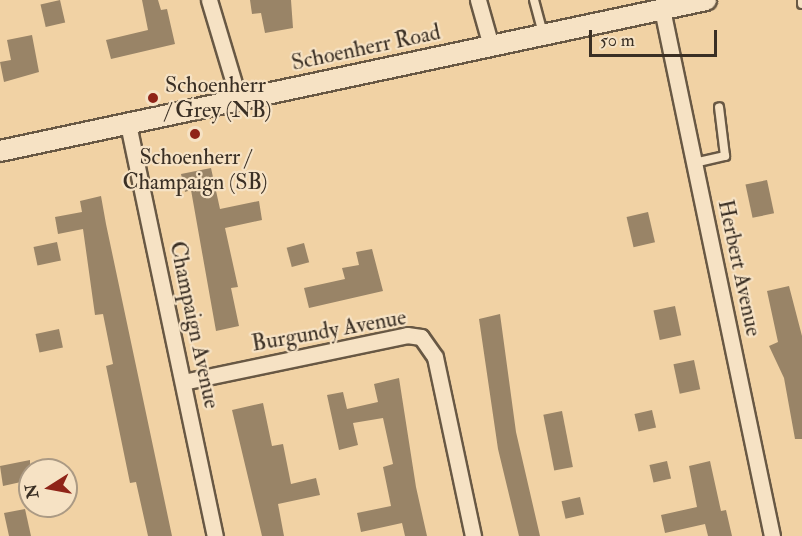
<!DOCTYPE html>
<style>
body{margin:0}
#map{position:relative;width:802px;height:536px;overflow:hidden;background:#f1d2a4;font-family:"IM FELL Double Pica",serif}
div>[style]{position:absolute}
.building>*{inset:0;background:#998467;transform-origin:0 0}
.roads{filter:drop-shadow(2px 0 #685844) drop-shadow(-2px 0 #685844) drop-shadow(0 2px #685844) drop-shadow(0 -2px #685844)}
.lane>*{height:8px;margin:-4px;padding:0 4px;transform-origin:4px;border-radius:4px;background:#f6e2c4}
.street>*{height:15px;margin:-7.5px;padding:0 7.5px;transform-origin:7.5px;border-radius:7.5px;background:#f6e2c4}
.secondary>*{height:20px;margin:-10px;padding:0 10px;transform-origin:10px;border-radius:10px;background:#f6e2c4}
.dots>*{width:16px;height:16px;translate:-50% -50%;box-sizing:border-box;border:3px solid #f6e2c4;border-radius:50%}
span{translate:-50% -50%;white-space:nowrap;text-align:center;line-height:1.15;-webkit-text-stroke:4.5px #f6e2c4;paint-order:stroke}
.street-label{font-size:22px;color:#3a2f24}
.poi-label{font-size:22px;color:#3a2f24}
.left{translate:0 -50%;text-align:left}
.north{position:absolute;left:18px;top:458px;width:60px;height:60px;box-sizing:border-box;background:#f6e2c4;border:2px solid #ab9a84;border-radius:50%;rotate:259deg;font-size:16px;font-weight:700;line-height:24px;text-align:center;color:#3a2f24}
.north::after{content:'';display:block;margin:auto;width:21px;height:27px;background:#8f2418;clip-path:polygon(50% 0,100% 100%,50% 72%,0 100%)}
.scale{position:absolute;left:589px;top:30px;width:128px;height:27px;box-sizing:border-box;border:3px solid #3a2f24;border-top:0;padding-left:8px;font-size:18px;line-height:21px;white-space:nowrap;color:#3a2f24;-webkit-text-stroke:4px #f6e2c4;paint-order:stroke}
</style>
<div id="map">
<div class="building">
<div style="left:60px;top:0;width:23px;height:20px;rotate:77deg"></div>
<div style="clip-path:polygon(142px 0,158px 0,161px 10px,167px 9px,175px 44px,111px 59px,106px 40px,148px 30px)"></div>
<div style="clip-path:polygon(250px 0,291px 0,293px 28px,265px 33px,261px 13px,252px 14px)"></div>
<div style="clip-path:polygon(32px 35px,39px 72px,4px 82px,0 62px,11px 60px,7px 40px)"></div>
<div style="clip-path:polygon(211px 168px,220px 209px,259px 201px,262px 220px,225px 228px,238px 287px,231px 288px,239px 326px,216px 331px,191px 190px,185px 192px,181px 174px)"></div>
<div style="left:767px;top:180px;width:34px;height:22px;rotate:78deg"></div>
<div style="clip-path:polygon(101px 196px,106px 224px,172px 536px,148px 536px,136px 482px,130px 483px,106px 366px,113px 364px,103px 314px,95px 315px,83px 229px,58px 234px,55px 217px,82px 212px,80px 201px)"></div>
<div style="left:648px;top:212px;width:31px;height:22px;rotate:77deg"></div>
<div style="left:57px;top:242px;width:19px;height:24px;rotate:78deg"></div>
<div style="left:304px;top:243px;width:20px;height:18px;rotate:75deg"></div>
<div style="clip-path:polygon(372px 249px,383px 291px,309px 308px,304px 288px,345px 279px,342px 268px,359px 265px,356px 252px)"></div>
<div style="clip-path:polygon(789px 286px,802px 336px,802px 439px,795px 439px,784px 378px,769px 346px,778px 342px,767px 291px)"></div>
<div style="left:675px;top:306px;width:30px;height:22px;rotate:78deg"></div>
<div style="clip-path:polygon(500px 314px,516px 432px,540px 536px,519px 536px,498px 449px,479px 319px)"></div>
<div style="left:59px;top:329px;width:19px;height:24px;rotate:78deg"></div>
<div style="left:694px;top:360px;width:30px;height:21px;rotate:78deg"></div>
<div style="clip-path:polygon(399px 378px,416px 487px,427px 536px,405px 536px,402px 523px,361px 532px,357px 513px,391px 506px,383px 467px,393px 464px,383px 418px,353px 423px,358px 445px,339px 450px,327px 395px,343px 392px,347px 409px,378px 402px,374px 384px)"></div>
<div style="clip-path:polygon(263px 403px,272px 446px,283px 444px,291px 484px,316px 478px,320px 495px,278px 504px,284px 536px,262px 536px,232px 410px)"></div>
<div style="left:652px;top:410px;width:18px;height:18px;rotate:77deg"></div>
<div style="left:562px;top:411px;width:57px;height:19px;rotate:79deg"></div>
<div style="clip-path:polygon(30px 460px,30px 480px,3px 486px,0 466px)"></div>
<div style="left:667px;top:461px;width:18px;height:18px;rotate:77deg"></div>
<div style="clip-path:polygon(710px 461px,721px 511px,726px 510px,732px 536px,708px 536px,705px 524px,665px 533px,661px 515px,697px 507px,689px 466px)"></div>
<div style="left:580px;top:497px;width:18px;height:19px;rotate:77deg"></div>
<div style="clip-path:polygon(25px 509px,31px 536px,9px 536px,4px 513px)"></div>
</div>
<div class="roads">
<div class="lane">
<div style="left:534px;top:0;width:35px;rotate:75deg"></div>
<div style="left:802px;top:0;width:4px;rotate:90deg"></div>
<div style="left:694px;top:163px;width:32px;rotate:-13deg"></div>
<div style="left:725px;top:156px;width:49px;rotate:-97deg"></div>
</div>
<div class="street">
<div style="left:209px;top:0;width:104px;rotate:73.3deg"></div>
<div style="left:478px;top:0;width:48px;rotate:74.2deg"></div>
<div style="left:662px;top:9px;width:538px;rotate:78.21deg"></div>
<div style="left:128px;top:124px;width:421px;rotate:78.1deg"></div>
<div style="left:183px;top:382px;width:229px;rotate:-11.8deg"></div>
<div style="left:407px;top:335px;width:14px;rotate:8deg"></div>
<div style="left:421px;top:337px;width:24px;rotate:55deg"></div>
<div style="left:435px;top:357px;width:183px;rotate:78deg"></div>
</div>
<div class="secondary">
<div style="left:0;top:151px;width:722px;rotate:-12.07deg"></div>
</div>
</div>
<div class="dots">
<div style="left:153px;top:98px;background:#8f2418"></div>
<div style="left:195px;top:134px;background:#8f2418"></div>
</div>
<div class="street-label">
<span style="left:366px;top:48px;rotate:-12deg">Schoenherr Road</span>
<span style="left:739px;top:268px;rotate:78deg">Herbert Avenue</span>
<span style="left:194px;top:325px;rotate:78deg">Champaign Avenue</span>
<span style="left:329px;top:331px;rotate:-10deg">Burgundy Avenue</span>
</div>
<div class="poi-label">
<span class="left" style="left:165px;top:98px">Schoenherr<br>/ Grey (NB)</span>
<span style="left:195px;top:170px">Schoenherr /<br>Champaign (SB)</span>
</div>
<div class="north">N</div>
<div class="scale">50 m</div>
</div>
